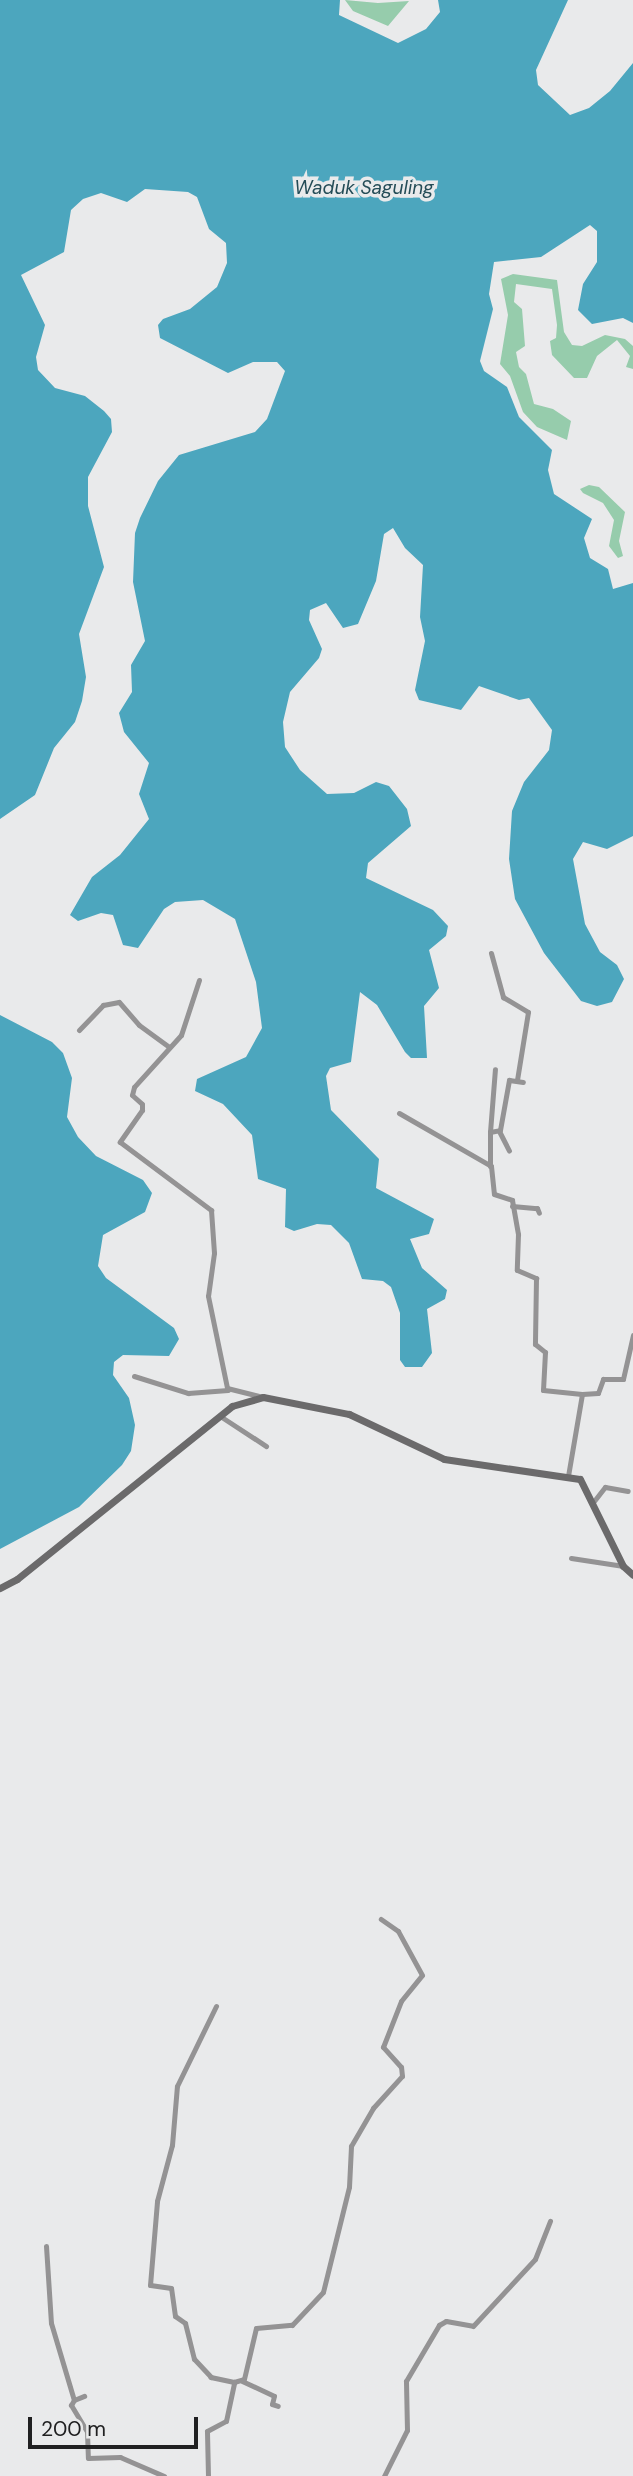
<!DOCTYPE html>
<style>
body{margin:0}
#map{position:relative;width:633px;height:2476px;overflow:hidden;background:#e9eaeb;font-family:"DM Sans",sans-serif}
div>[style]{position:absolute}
.green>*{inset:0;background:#96ccac}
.water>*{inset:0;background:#4ca6be}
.street>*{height:5px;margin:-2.5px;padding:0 2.5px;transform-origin:2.5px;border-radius:2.5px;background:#949394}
.secondary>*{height:7px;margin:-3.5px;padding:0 3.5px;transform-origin:3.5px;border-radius:3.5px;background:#6b6a6b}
span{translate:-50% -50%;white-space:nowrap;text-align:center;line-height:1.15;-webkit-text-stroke:7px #e9eaeb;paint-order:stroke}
.water-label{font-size:19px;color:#244c57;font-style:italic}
.scale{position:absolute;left:28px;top:2417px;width:170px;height:32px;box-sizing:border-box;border:4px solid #202021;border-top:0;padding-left:9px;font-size:21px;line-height:24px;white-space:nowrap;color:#202021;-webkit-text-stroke:5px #e9eaeb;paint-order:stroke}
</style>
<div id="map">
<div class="green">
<div style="clip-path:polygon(345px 0,378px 3px,409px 1px,388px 26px,353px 11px)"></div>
<div style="clip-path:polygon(513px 274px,557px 280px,564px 332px,572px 345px,582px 346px,605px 335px,625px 339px,633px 346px,633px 369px,626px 367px,630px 356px,617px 340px,597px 356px,587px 378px,574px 378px,552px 355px,550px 341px,556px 338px,557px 325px,552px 289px,516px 284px,514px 302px,522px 309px,525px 346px,516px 352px,519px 367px,526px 374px,534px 404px,553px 409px,571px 421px,567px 440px,537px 427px,523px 412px,510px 376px,500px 364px,508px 315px,501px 279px)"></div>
<div style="clip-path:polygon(589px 485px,599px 487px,625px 512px,619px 541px,623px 556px,618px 558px,609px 546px,614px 520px,603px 503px,583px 493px,580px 489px)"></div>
</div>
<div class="water">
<div style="clip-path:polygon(0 0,340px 0,339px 15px,398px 43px,426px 29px,440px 12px,438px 0,568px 0,536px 70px,538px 85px,570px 115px,589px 108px,610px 91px,633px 63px,633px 323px,623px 318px,592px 324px,578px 310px,583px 284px,597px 262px,597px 231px,590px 225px,541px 257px,494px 262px,489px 294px,493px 309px,480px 361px,484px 371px,507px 387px,519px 417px,552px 450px,548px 470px,554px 494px,592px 519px,584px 538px,590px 558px,608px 569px,613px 589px,633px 583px,633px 836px,607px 849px,583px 842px,573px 859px,585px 924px,600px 952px,617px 965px,624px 979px,612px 1002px,597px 1006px,581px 1001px,544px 953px,515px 899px,509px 859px,512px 811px,524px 782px,549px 750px,552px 730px,529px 698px,519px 700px,479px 686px,461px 710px,419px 700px,415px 690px,425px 641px,420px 617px,423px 565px,405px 548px,393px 528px,384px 534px,376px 581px,358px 624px,343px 628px,326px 603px,310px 610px,309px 620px,322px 649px,319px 658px,290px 692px,283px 722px,285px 747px,300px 770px,327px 794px,354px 793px,376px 782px,389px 786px,407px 809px,411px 826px,368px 863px,366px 878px,433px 910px,448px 926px,446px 936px,429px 950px,439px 988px,424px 1006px,427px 1058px,411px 1058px,405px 1052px,377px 1005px,360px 992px,351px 1062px,330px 1068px,326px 1076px,331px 1110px,379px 1159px,376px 1188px,434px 1219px,429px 1234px,410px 1239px,422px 1268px,447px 1290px,445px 1299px,427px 1309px,432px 1353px,422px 1367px,405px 1367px,400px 1360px,400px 1313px,391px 1287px,383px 1281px,362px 1279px,349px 1243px,331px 1225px,317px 1224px,294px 1231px,285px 1227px,286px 1189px,258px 1179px,252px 1135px,223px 1104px,195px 1091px,197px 1079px,246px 1057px,262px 1028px,256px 982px,235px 919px,203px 900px,175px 902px,164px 909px,138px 948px,123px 945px,113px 915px,101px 913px,78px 921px,70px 915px,92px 877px,120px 855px,149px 819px,139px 794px,149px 763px,124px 732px,119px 713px,132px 692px,131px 665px,145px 641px,133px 582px,135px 533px,140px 518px,158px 481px,179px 455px,255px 432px,267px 419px,285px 371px,277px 362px,253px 362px,228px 373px,160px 338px,158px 325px,163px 319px,190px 309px,217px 287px,227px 263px,226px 243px,209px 229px,197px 197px,188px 192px,145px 189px,127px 202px,101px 193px,83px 199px,71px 210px,64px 252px,21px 275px,45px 325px,36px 357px,38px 370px,55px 388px,85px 396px,104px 411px,111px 419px,112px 432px,88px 477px,88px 506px,104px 567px,79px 634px,86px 677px,82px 701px,75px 722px,54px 748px,35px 795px,0 819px)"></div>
<div style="clip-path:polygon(0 1015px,52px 1042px,63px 1053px,72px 1078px,67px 1117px,78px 1137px,96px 1156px,143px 1180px,152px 1193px,145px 1212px,103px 1235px,98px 1266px,106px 1278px,174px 1328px,179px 1339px,169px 1356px,123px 1355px,114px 1362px,113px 1375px,129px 1398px,135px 1425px,131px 1451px,122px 1465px,79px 1507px,0 1549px)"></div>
</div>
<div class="street">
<div style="left:491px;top:953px;width:46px;rotate:74.7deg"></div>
<div style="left:503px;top:997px;width:29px;rotate:31deg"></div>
<div style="left:528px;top:1012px;width:69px;rotate:99.2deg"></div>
<div style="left:199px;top:980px;width:58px;rotate:108.1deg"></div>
<div style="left:181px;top:1035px;width:70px;rotate:132.1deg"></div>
<div style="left:134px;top:1087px;width:8px;rotate:104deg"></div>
<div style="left:132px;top:1095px;width:13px;rotate:42deg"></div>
<div style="left:142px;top:1104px;width:6px;rotate:90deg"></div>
<div style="left:142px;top:1110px;width:39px;rotate:125deg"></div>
<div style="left:120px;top:1142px;width:114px;rotate:36.8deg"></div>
<div style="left:211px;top:1210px;width:43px;rotate:86deg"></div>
<div style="left:214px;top:1253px;width:43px;rotate:97.9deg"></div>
<div style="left:208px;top:1296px;width:94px;rotate:78.3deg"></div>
<div style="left:227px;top:1388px;width:37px;rotate:14deg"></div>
<div style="left:79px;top:1030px;width:35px;rotate:-46deg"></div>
<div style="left:103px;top:1005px;width:16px;rotate:-11deg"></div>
<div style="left:119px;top:1002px;width:30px;rotate:49deg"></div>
<div style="left:139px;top:1025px;width:36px;rotate:36deg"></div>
<div style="left:399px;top:1113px;width:106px;rotate:29.9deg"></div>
<div style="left:491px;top:1166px;width:28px;rotate:84deg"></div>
<div style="left:494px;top:1194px;width:19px;rotate:18deg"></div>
<div style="left:512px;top:1200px;width:35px;rotate:80deg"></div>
<div style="left:518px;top:1234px;width:36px;rotate:92deg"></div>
<div style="left:517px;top:1270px;width:21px;rotate:23deg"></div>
<div style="left:536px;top:1278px;width:66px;rotate:90.9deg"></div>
<div style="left:535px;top:1344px;width:13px;rotate:39deg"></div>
<div style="left:545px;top:1352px;width:38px;rotate:93deg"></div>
<div style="left:543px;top:1390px;width:39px;rotate:6deg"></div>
<div style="left:582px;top:1394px;width:83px;rotate:99.7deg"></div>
<div style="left:499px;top:1131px;width:22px;rotate:63deg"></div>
<div style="left:490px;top:1132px;width:63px;rotate:-85.5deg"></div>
<div style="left:490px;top:1166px;width:34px;rotate:-90deg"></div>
<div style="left:490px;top:1132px;width:10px;rotate:-11deg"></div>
<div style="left:500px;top:1130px;width:51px;rotate:-79.8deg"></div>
<div style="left:509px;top:1080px;width:14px;rotate:8deg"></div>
<div style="left:512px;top:1206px;width:25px;rotate:5deg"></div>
<div style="left:537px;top:1208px;width:5px;rotate:68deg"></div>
<div style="left:134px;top:1376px;width:57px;rotate:17.5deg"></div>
<div style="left:188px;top:1393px;width:40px;rotate:-4.3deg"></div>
<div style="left:582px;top:1394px;width:16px;rotate:-4deg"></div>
<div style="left:598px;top:1393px;width:15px;rotate:-70deg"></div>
<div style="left:603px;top:1379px;width:20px"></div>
<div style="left:623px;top:1379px;width:45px;rotate:-77.2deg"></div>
<div style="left:220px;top:1416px;width:55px;rotate:33.1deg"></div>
<div style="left:594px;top:1501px;width:18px;rotate:-52deg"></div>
<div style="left:605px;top:1487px;width:23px;rotate:10deg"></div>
<div style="left:571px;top:1558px;width:53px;rotate:8.7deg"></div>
<div style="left:46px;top:2246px;width:77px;rotate:86.3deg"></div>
<div style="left:51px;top:2323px;width:80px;rotate:73.4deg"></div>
<div style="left:74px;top:2400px;width:6px;rotate:121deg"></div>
<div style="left:71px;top:2405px;width:31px;rotate:59deg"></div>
<div style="left:87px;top:2432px;width:26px;rotate:88deg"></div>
<div style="left:88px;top:2458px;width:32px;rotate:-2deg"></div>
<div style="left:120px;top:2457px;width:48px;rotate:23.4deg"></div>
<div style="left:242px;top:2381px;width:35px;rotate:25deg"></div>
<div style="left:274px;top:2396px;width:8px;rotate:104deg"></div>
<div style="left:272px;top:2404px;width:6px;rotate:18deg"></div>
<div style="left:234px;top:2382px;width:10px;rotate:-17deg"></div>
<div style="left:244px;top:2379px;width:52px;rotate:-76.8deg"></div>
<div style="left:256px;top:2328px;width:36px;rotate:-5deg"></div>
<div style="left:292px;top:2325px;width:45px;rotate:-46.8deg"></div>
<div style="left:323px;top:2292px;width:108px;rotate:-76.1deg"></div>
<div style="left:349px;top:2187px;width:41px;rotate:-87.2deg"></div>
<div style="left:351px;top:2146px;width:44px;rotate:-59.9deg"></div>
<div style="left:373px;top:2108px;width:43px;rotate:-47.8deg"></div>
<div style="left:402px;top:2076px;width:9px;rotate:-96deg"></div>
<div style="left:401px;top:2067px;width:27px;rotate:-132deg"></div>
<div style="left:383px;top:2047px;width:49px;rotate:-68.6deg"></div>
<div style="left:401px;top:2001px;width:33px;rotate:-51deg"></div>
<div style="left:422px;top:1975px;width:50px;rotate:-118.6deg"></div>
<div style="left:398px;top:1931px;width:21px;rotate:-145deg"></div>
<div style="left:74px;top:2400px;width:11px;rotate:-22deg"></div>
<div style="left:208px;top:2476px;width:45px;rotate:-91.3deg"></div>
<div style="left:207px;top:2431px;width:21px;rotate:-28deg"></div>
<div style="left:226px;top:2421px;width:40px;rotate:-78deg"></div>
<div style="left:234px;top:2382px;width:24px;rotate:-168deg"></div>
<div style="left:211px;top:2377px;width:25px;rotate:-133deg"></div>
<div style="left:194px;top:2359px;width:37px;rotate:-104deg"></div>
<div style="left:185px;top:2323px;width:12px;rotate:-145deg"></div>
<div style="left:175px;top:2316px;width:28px;rotate:-98deg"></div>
<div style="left:171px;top:2288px;width:21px;rotate:-172deg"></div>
<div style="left:150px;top:2285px;width:84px;rotate:-85.2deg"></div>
<div style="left:157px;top:2201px;width:58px;rotate:-75deg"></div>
<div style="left:172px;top:2145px;width:59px;rotate:-85.2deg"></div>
<div style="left:177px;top:2086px;width:89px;rotate:-64deg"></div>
<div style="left:384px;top:2476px;width:51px;rotate:-63.4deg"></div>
<div style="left:407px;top:2430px;width:49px;rotate:-91.2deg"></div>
<div style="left:406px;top:2381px;width:65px;rotate:-59.5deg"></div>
<div style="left:439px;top:2325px;width:8px;rotate:-30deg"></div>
<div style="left:446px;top:2321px;width:27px;rotate:10deg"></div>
<div style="left:473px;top:2326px;width:91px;rotate:-47.2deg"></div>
<div style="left:535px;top:2259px;width:41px;rotate:-68.5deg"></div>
</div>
<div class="secondary">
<div style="left:0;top:1588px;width:19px;rotate:-28deg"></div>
<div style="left:17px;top:1579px;width:276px;rotate:-38.8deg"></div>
<div style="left:232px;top:1406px;width:32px;rotate:-16deg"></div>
<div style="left:263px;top:1397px;width:88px;rotate:11.2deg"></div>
<div style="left:349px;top:1414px;width:105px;rotate:25.3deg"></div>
<div style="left:444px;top:1459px;width:137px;rotate:8.4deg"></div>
<div style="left:580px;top:1479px;width:97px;rotate:63.7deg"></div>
<div style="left:623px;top:1566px;width:13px;rotate:42deg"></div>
</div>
<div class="water-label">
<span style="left:364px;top:188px">Waduk Saguling</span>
</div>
<div class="scale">200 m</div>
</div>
